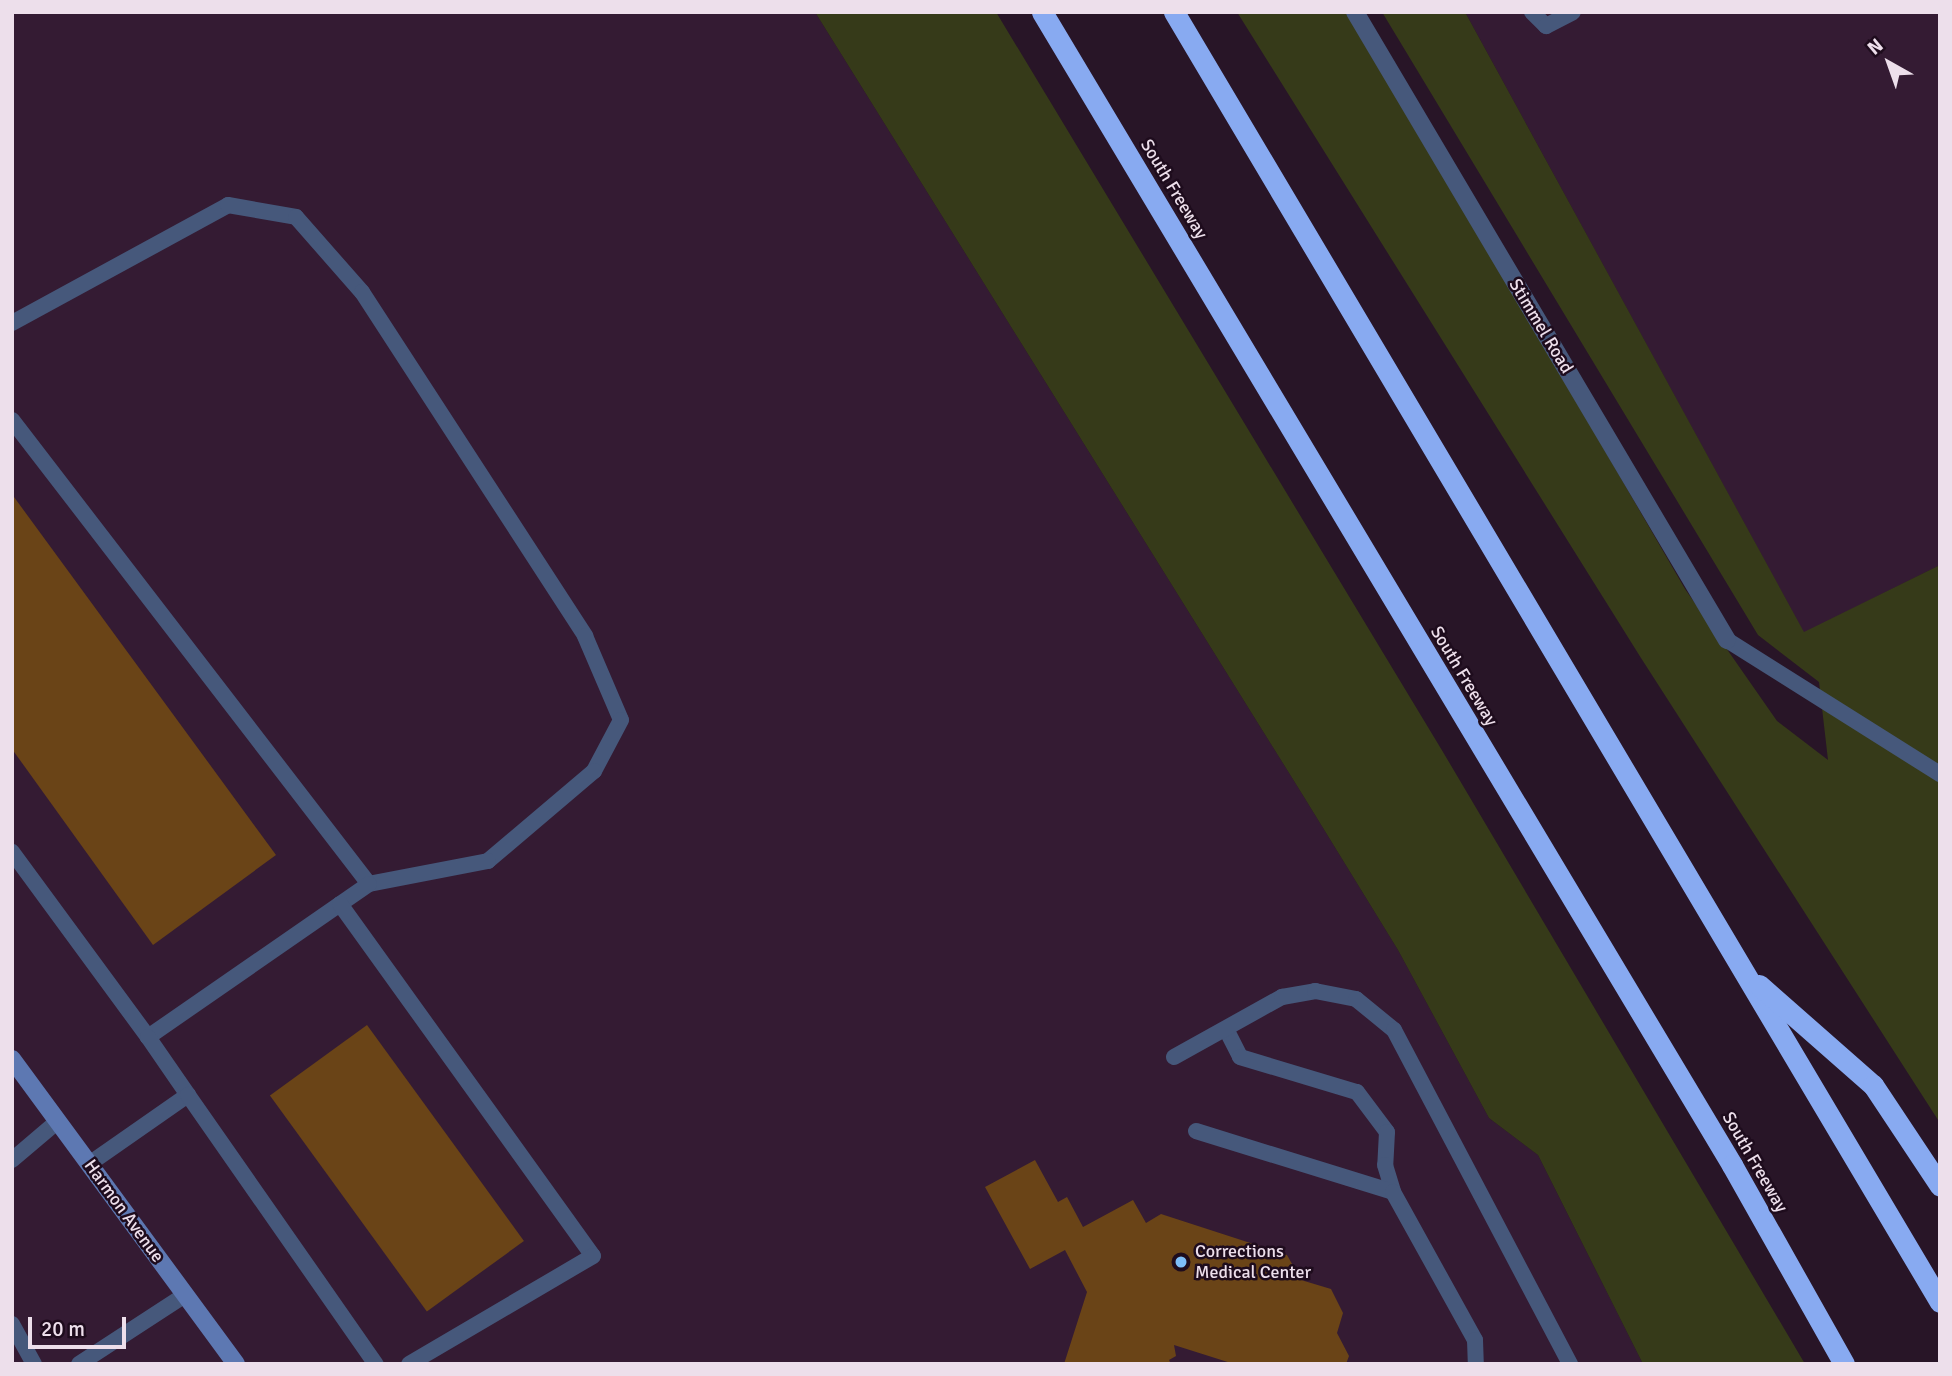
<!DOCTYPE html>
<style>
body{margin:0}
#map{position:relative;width:1952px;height:1376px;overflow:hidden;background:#281527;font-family:Signika,sans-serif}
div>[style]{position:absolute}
.built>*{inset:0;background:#341b33}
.green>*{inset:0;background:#363a19}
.building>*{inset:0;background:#6a4417;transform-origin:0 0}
.service>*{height:16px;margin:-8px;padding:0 8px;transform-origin:8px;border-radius:8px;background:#46587b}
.minor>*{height:18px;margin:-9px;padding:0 9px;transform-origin:9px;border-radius:9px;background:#46587b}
.secondary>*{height:18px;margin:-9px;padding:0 9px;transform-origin:9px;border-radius:9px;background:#5d78b2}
.motorway>*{height:21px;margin:-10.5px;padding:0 10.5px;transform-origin:10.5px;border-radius:10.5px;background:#88aaf1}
.dots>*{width:19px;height:19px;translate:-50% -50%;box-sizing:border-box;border:4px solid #1e0c1d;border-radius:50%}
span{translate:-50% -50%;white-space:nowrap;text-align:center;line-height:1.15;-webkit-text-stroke:5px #1e0c1d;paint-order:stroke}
.street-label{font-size:18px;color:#eddfeb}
.poi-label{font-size:18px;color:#eddfeb}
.left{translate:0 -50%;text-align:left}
.frame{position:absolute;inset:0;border:14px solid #eddfeb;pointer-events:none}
.north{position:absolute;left:1854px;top:28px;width:70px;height:70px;-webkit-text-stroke:5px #1e0c1d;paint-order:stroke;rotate:320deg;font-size:19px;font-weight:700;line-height:28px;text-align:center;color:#eddfeb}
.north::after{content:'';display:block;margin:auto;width:24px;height:32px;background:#eddfeb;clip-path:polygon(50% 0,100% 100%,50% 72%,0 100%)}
.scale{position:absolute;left:28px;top:1317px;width:98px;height:32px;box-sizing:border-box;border:4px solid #eddfeb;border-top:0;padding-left:9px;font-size:21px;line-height:24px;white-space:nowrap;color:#eddfeb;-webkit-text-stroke:5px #1e0c1d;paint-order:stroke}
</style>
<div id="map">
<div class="built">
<div style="clip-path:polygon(12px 12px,815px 12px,1304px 797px,1398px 950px,1489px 1118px,1538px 1155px,1643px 1364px,12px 1364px)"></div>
<div style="clip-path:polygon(1465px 12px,1940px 12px,1940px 565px,1804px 633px)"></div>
</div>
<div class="green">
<div style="clip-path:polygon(815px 12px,996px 12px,1443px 752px,1805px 1364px,1643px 1364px,1538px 1155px,1489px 1118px,1398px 950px,1304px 797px)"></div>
<div style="clip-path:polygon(1237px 12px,1351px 12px,1685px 589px,1777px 721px,1828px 760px,1819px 682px,1758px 635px,1382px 12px,1465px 12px,1804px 632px,1940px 565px,1940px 1123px,1641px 658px)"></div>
</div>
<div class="building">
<div style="clip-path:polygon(14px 497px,276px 855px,153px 945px,12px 749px)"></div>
<div style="left:367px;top:1025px;width:267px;height:120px;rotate:54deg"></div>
<div style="clip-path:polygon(1035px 1160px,1058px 1202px,1067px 1197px,1083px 1227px,1133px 1200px,1146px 1223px,1161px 1214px,1287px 1255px,1301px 1280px,1331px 1289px,1343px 1313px,1337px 1333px,1349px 1356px,1346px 1364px,1234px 1364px,1174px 1345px,1176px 1356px,1169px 1360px,1171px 1364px,1064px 1364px,1087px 1292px,1065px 1250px,1030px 1269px,985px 1187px)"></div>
</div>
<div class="service">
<div style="left:1532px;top:12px;width:20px;rotate:45deg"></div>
<div style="left:1546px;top:26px;width:30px;rotate:-27deg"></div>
<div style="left:12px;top:323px;width:246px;rotate:-28.6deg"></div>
<div style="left:228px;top:205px;width:69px;rotate:10deg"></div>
<div style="left:296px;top:217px;width:100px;rotate:48.7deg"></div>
<div style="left:362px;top:292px;width:410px;rotate:57deg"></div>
<div style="left:585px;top:636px;width:91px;rotate:66.8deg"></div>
<div style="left:621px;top:720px;width:58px;rotate:117.9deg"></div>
<div style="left:594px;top:771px;width:139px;rotate:139.7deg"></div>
<div style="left:488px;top:861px;width:121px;rotate:169.1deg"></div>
<div style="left:12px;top:420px;width:585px;rotate:52.43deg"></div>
<div style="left:369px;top:884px;width:269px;rotate:145.3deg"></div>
<div style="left:148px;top:1037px;width:230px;rotate:-126.3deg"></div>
<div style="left:1727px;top:640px;width:252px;rotate:32.2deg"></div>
<div style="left:340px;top:904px;width:433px;rotate:54.3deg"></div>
<div style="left:593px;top:1256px;width:213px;rotate:149.6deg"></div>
<div style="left:1226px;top:1029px;width:31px;rotate:63deg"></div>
<div style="left:1240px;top:1057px;width:122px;rotate:16.7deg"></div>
<div style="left:1357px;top:1092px;width:50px;rotate:53.1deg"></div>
<div style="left:1387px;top:1132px;width:33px;rotate:93deg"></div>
<div style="left:1385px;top:1165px;width:28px;rotate:73deg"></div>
<div style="left:148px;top:1037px;width:70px;rotate:55.4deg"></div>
<div style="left:1174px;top:1057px;width:124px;rotate:-29.1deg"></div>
<div style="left:1282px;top:997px;width:34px;rotate:-10deg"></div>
<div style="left:1315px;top:991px;width:42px;rotate:11deg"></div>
<div style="left:1356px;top:999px;width:49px;rotate:39.2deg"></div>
<div style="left:1394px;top:1030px;width:378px;rotate:62.2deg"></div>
<div style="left:1196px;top:1131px;width:206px;rotate:17.2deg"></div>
<div style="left:1393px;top:1192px;width:169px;rotate:61deg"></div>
<div style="left:1475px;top:1340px;width:24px;rotate:88deg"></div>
<div style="left:12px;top:1160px;width:60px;rotate:-40.3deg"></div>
<div style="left:89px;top:1164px;width:121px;rotate:-34.9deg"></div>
<div style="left:188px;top:1095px;width:328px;rotate:55.1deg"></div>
<div style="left:12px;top:1324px;width:46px;rotate:61.2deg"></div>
<div style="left:79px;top:1364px;width:126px;rotate:-33.1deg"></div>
</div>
<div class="minor">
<div style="left:1355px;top:12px;width:730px;rotate:59.36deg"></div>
</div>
<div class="secondary">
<div style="left:12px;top:1059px;width:378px;rotate:53.7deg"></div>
</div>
<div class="motorway">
<div style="left:1042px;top:12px;width:1344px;rotate:59.1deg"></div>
<div style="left:1732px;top:1165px;width:228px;rotate:60.6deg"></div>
<div style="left:1174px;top:12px;width:1500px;rotate:59.3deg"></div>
<div style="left:1759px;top:985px;width:152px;rotate:41.3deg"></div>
<div style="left:1873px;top:1085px;width:121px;rotate:56.4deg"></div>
</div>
<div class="dots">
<div style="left:1181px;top:1262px;background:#7dbef9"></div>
</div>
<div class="street-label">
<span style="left:1174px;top:189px;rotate:59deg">South Freeway</span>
<span style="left:1541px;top:326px;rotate:59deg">Stimmel Road</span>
<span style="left:1464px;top:676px;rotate:59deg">South Freeway</span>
<span style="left:1755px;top:1162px;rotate:60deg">South Freeway</span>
<span style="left:124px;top:1211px;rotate:54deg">Harmon Avenue</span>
</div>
<div class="poi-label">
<span class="left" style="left:1195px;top:1262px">Corrections<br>Medical Center</span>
</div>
<div class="frame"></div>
<div class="north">N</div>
<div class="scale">20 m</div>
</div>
